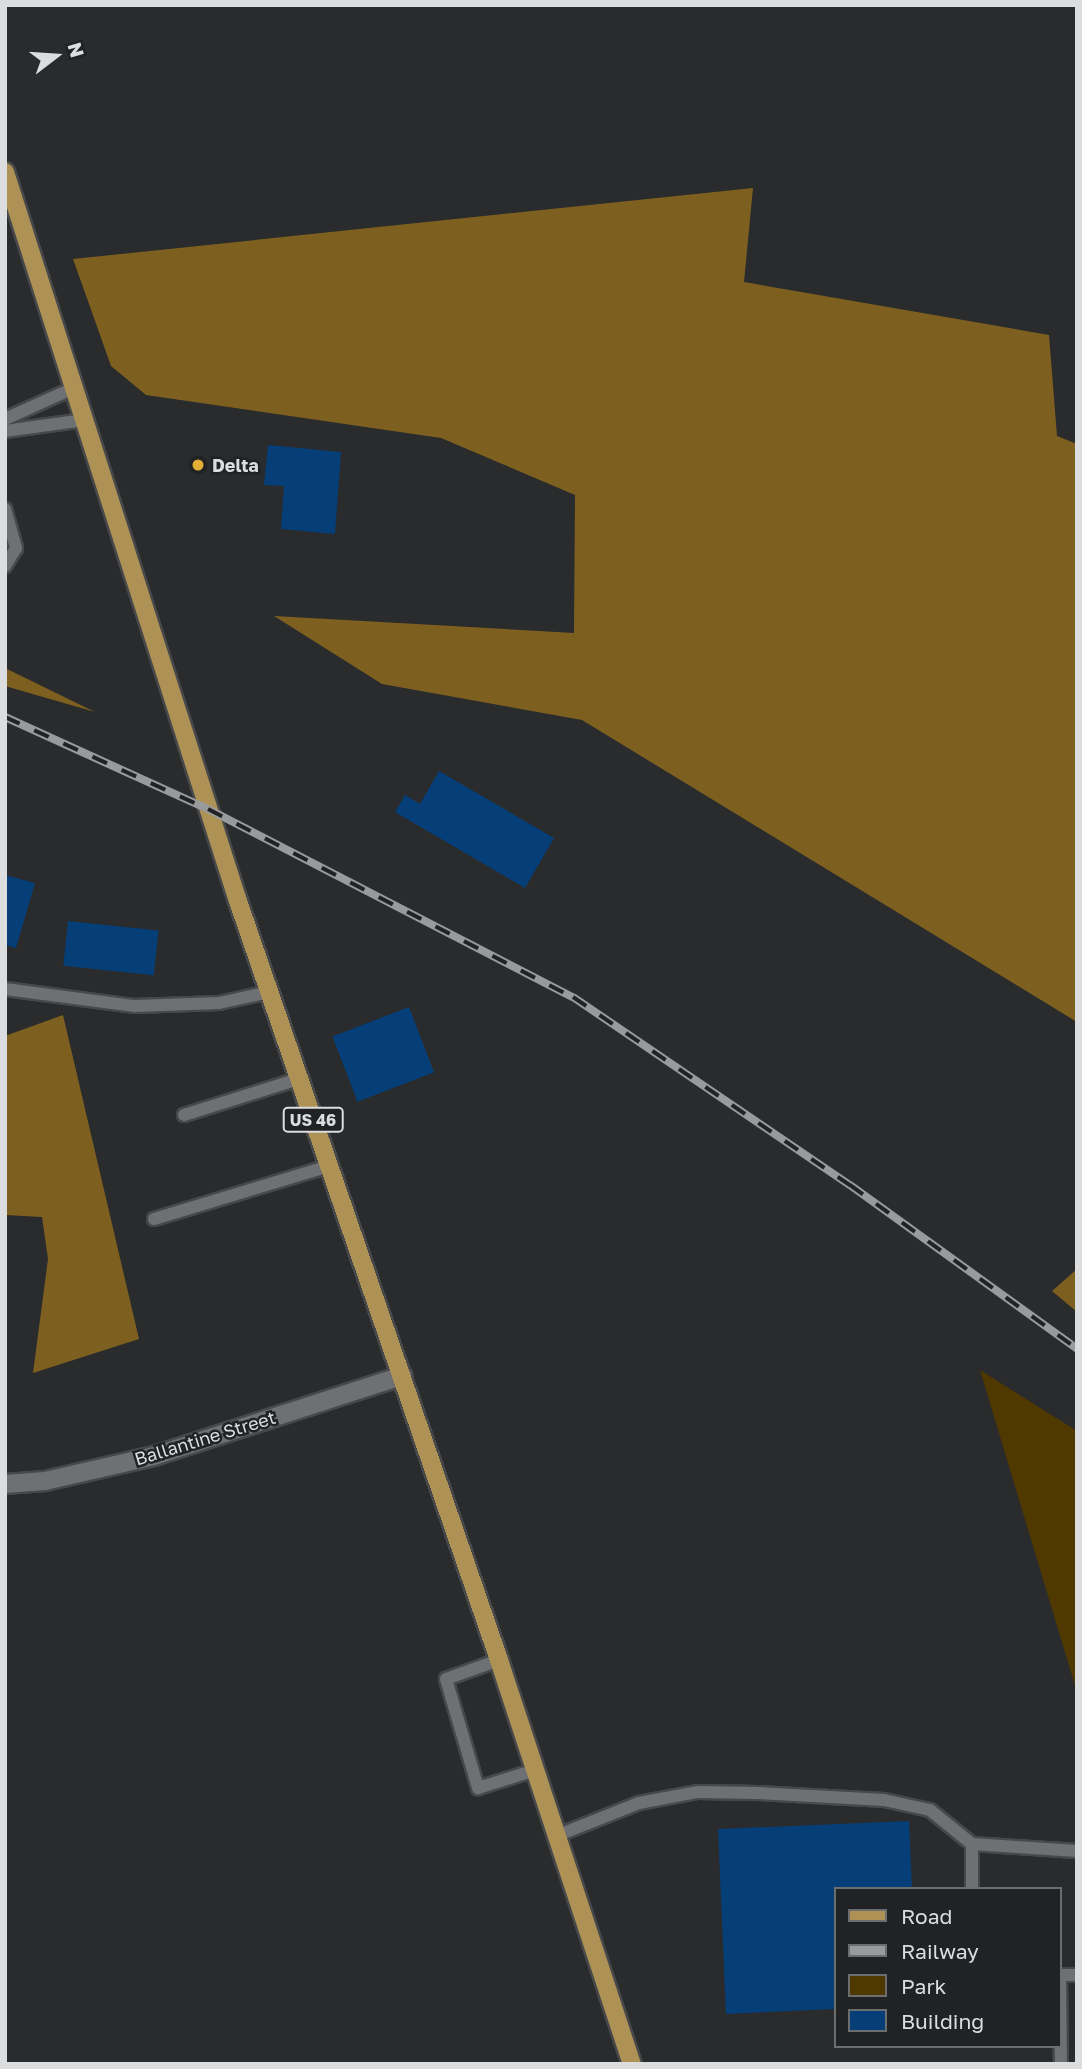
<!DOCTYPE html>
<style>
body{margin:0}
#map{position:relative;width:1082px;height:2069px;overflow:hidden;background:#2a2b2d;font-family:"Golos Text",sans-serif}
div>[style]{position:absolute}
.green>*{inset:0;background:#503900}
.forest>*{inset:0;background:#7d601f}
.building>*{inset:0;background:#063f78;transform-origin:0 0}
.roads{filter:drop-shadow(2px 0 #47484a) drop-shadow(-2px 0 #47484a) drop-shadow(0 2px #47484a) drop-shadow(0 -2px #47484a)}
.service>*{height:12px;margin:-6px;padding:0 6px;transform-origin:6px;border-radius:6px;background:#6e7073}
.minor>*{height:18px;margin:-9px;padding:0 9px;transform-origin:9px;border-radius:9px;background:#6e7073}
.primary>*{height:18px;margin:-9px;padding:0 9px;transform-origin:9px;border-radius:9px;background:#ae9255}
.rail>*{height:8px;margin-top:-4px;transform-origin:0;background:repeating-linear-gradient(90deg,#202224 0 16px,#999a9b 0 32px);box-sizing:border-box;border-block:2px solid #999a9b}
.dots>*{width:19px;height:19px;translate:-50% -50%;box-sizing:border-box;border:4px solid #202224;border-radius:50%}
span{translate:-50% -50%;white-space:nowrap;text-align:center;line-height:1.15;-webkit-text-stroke:5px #202224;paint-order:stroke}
.shield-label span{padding:2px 5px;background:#202224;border:2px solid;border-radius:5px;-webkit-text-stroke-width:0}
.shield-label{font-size:16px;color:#dcddde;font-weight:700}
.poi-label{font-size:18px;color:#dcddde;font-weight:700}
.left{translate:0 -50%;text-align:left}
.street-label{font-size:18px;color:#dcddde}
.frame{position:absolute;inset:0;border:7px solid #dcddde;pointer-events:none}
.legend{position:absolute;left:834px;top:1887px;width:228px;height:161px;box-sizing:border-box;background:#202224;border:2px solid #6b6d6e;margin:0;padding:9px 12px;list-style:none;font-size:21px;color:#dcddde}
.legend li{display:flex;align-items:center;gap:14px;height:35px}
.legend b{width:35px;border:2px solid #6b6d6e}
.north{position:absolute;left:21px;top:21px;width:70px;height:70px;-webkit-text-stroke:5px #202224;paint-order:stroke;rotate:73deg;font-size:19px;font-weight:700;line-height:28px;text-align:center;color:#dcddde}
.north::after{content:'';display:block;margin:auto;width:24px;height:32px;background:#dcddde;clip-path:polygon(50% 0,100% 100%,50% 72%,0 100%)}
</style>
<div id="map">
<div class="green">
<div style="clip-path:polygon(980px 1370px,1077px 1431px,1077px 1692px)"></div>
</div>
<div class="forest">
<div style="clip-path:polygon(753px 188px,744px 282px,1049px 335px,1057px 436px,1077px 444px,1077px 1022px,582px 720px,382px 684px,274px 616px,574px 633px,575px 495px,441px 438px,146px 395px,111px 366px,73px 259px)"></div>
<div style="clip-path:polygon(5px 668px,95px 712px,5px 686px)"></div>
<div style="clip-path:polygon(63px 1015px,139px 1339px,33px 1373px,48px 1259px,42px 1217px,5px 1215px,5px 1036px)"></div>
<div style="clip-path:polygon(1077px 1269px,1077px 1312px,1052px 1291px)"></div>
</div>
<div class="building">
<div style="clip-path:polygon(268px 445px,341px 452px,335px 534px,281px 529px,284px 486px,264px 485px)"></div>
<div style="clip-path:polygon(439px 771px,554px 838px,525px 888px,395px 812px,405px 795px,420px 804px)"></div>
<div style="clip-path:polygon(5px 875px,35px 883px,16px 948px,5px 945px)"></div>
<div style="left:68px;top:921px;width:91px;height:45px;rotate:6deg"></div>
<div style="left:409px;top:1007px;width:70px;height:82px;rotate:69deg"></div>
<div style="clip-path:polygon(909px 1821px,912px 1889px,835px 1889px,835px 2009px,726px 2014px,718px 1829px)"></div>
</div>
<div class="roads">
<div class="service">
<div style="left:5px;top:419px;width:76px;rotate:-24.2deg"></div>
<div style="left:5px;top:431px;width:80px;rotate:-7.9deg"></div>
<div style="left:5px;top:509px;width:41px;rotate:74.2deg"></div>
<div style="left:16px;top:548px;width:21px;rotate:121deg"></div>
<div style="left:5px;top:989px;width:131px;rotate:7.5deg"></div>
<div style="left:135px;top:1006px;width:84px;rotate:-2deg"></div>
<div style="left:219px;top:1003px;width:51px;rotate:-12.4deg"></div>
<div style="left:184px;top:1115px;width:121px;rotate:-17.4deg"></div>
<div style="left:154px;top:1219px;width:183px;rotate:-16.8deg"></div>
<div style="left:499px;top:1660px;width:56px;rotate:160.3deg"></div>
<div style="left:446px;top:1679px;width:114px;rotate:73.6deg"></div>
<div style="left:478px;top:1788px;width:60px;rotate:-17.5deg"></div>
<div style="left:556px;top:1836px;width:89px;rotate:-21.7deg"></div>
<div style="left:639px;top:1803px;width:60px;rotate:-10.6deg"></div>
<div style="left:698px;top:1792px;width:60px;rotate:1deg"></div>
<div style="left:758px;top:1793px;width:126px;rotate:3.2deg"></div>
<div style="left:884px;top:1800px;width:47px;rotate:12.3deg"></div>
<div style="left:930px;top:1810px;width:54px;rotate:39deg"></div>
<div style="left:972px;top:1889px;width:45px;rotate:-90deg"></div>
<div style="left:972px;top:1844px;width:105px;rotate:3.8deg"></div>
<div style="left:1059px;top:1975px;width:18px"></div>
<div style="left:1060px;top:1975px;width:89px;rotate:89.4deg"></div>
</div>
<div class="minor">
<div style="left:5px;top:1484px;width:40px;rotate:-4.3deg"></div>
<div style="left:45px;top:1481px;width:112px;rotate:-12.9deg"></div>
<div style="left:154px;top:1456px;width:261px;rotate:-17.9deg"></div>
</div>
<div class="primary">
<div style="left:5px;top:172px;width:765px;rotate:72.28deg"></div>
<div style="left:238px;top:901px;width:803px;rotate:71.02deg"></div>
<div style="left:499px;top:1660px;width:425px;rotate:71.8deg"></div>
</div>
</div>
<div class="rail">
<div style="left:5px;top:717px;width:223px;rotate:24.4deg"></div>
<div style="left:208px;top:809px;width:411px;rotate:27.3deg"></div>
<div style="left:573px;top:997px;width:335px;rotate:34.2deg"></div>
<div style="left:850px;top:1185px;width:280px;rotate:35.8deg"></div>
</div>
<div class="dots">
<div style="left:198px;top:465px;background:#e3ae35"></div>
</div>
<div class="shield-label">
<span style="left:313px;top:1120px">US 46</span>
</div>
<div class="poi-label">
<span class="left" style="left:212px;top:465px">Delta</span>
</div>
<div class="street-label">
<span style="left:205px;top:1438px;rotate:-17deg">Ballantine Street</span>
</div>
<div class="frame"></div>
<ul class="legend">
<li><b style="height:9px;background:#ae9255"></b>Road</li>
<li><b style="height:9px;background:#999a9b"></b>Railway</li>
<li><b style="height:19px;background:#503900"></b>Park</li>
<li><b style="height:19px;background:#063f78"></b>Building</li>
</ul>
<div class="north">N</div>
</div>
